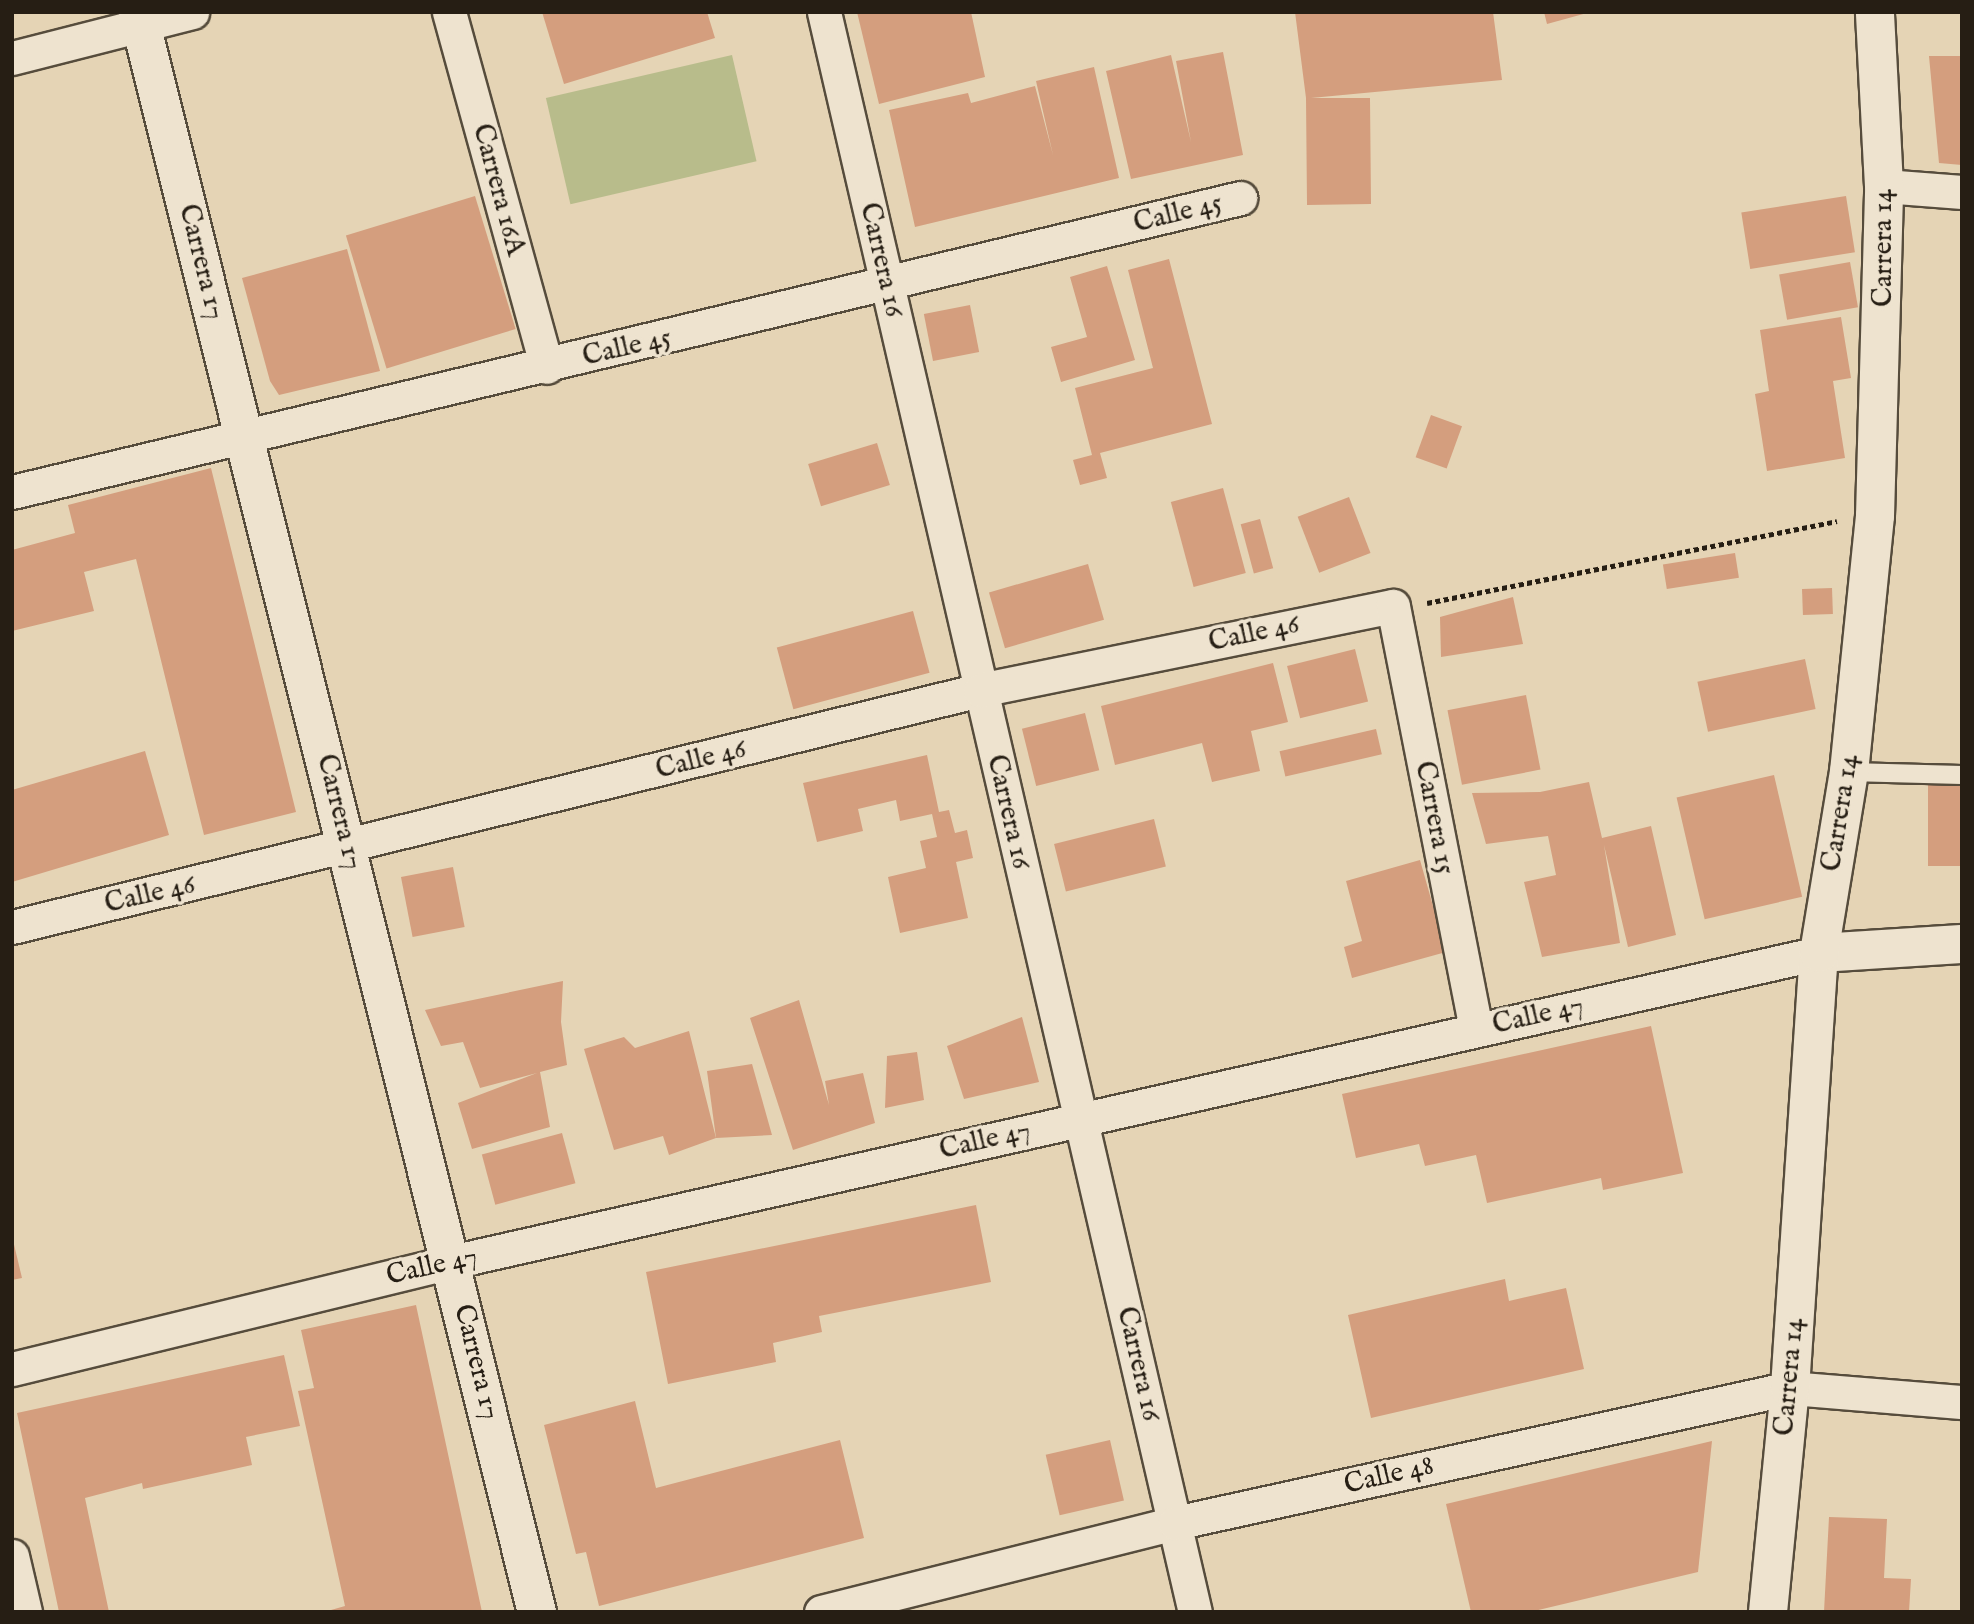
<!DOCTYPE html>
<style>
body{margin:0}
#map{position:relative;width:1974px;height:1624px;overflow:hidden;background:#e5d4b5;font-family:"IM FELL English",serif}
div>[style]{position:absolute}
.green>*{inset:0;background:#b8bc8b;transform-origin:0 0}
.building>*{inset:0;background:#d49e7e;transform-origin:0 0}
.path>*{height:4.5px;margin-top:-2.25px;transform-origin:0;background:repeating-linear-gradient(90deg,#261e14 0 5px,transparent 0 8.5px)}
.roads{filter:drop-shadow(2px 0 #564c3c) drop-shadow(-2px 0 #564c3c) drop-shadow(0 2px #564c3c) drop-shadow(0 -2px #564c3c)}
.lane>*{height:18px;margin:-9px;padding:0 9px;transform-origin:9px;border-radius:9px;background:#eee3cf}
.street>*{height:33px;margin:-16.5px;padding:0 16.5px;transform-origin:16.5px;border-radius:16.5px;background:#eee3cf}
.secondary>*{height:38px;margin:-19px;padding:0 19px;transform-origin:19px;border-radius:19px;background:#eee3cf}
span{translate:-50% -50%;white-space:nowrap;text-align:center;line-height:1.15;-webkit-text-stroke:7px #eee3cf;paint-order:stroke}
.street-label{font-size:28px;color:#261e14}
.frame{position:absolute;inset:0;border:14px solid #261e14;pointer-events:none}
</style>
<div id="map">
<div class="green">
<div style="left:732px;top:55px;width:109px;height:191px;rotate:77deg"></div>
</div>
<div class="building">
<div style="clip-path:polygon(542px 12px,707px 12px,715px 38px,564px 84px)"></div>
<div style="clip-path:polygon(857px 12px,971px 12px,985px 77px,879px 104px)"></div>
<div style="clip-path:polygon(1295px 12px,1493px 12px,1502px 80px,1311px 98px,1370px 98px,1371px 204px,1307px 205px,1306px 98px)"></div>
<div style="clip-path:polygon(1544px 12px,1587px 12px,1587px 13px,1547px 24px)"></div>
<div style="clip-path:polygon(1223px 52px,1243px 155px,1131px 179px,1106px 71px,1171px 55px,1191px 142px,1176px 61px)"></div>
<div style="clip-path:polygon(1929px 56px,1962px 56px,1962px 165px,1939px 163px)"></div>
<div style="clip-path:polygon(1094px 67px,1119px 178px,915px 227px,889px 110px,968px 93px,971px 103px,1035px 86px,1053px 155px,1036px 81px)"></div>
<div style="left:475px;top:196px;width:139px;height:135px;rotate:73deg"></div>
<div style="left:1846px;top:196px;width:57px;height:106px;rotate:81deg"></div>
<div style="clip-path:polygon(347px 249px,380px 371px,279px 395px,270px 381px,242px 278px)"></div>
<div style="clip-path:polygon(1169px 259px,1212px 424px,1100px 453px,1107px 478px,1080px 485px,1073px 460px,1092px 455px,1075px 388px,1153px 368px,1128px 270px)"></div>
<div style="left:1850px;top:262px;width:46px;height:72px;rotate:80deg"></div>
<div style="clip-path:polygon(1107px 266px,1135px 360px,1061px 382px,1051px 347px,1087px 337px,1070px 277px)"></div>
<div style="left:970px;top:305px;width:48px;height:47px;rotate:79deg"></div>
<div style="clip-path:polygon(1841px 317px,1851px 378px,1833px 381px,1845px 458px,1767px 471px,1755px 394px,1769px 391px,1760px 330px)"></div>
<div style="left:1431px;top:415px;width:33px;height:45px;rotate:20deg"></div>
<div style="left:877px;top:443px;width:44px;height:72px;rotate:73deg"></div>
<div style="clip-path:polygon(211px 468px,296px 812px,204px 835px,136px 559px,84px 572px,94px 611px,12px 631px,12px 550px,75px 533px,68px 505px)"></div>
<div style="left:1223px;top:488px;width:88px;height:54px;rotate:75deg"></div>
<div style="left:1349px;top:497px;width:60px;height:55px;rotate:69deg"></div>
<div style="left:1260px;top:519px;width:51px;height:20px;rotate:75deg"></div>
<div style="left:1735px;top:553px;width:25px;height:73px;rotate:81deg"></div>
<div style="left:1088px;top:564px;width:58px;height:103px;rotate:74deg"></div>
<div style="left:1832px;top:588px;width:26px;height:30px;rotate:88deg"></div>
<div style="clip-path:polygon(1513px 597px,1523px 644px,1441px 657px,1440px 617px)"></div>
<div style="left:913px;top:611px;width:64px;height:141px;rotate:75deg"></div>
<div style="left:1355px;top:649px;width:54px;height:70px;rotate:76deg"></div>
<div style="left:1805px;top:659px;width:51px;height:110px;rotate:78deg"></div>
<div style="clip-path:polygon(1273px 663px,1288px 722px,1251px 731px,1260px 771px,1212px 782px,1202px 743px,1115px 765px,1101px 706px)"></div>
<div style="left:1526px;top:695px;width:76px;height:80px;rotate:79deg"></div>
<div style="left:1085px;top:713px;width:59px;height:65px;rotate:76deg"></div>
<div style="left:1376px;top:729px;width:26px;height:99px;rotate:77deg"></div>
<div style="clip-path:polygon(145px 751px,169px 835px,12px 882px,12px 790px)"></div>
<div style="clip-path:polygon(927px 755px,939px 812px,949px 810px,955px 833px,967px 830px,973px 858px,956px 862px,968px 918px,900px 933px,888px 877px,926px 868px,920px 841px,937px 837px,932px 814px,900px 821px,896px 800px,858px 809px,863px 831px,817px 842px,803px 783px)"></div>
<div style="left:1774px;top:775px;width:125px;height:100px;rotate:77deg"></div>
<div style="clip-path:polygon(1589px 782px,1602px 838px,1651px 826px,1676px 935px,1628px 947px,1604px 845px,1620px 943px,1542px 957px,1524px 882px,1556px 875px,1548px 836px,1486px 844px,1472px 793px,1540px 792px)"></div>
<div style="left:1962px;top:785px;width:81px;height:34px;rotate:90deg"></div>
<div style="left:1154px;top:819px;width:49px;height:103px;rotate:76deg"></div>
<div style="clip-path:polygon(1420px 860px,1446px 952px,1352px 978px,1344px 947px,1362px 941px,1346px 881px)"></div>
<div style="left:453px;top:867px;width:61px;height:53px;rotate:79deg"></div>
<div style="clip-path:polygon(563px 981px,561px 1022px,567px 1065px,540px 1072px,550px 1127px,472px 1149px,458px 1103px,537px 1073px,480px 1088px,463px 1042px,441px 1046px,425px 1010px)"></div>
<div style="clip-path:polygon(799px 1000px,829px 1105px,825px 1081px,863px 1073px,875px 1123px,793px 1150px,750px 1018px)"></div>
<div style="clip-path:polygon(1022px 1017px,1039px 1082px,964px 1099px,947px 1046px)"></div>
<div style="clip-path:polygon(1651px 1026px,1683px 1173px,1603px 1190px,1601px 1178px,1487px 1203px,1476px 1155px,1425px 1166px,1419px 1144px,1356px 1158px,1342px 1094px)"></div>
<div style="clip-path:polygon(689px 1031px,716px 1138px,669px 1155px,663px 1136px,614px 1150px,584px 1049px,624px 1037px,635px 1048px)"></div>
<div style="clip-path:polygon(917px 1052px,924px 1100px,885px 1108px,887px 1056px)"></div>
<div style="clip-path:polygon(752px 1064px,772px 1135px,716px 1138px,707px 1071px)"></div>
<div style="left:562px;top:1133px;width:52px;height:83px;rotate:75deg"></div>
<div style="clip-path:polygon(976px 1205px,991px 1282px,819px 1316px,822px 1332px,773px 1343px,776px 1362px,668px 1384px,646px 1272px)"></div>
<div style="clip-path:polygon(12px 1236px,22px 1278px,12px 1280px)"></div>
<div style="clip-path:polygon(1505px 1279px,1509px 1301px,1566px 1288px,1584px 1369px,1371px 1418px,1348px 1315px)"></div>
<div style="clip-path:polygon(416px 1305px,482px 1612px,324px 1612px,345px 1606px,298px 1391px,314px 1388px,301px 1330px)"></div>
<div style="clip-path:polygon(284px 1355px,300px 1426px,246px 1437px,252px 1465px,143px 1489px,142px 1483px,85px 1498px,109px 1612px,59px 1612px,17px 1413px)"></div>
<div style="clip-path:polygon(635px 1401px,656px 1488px,840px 1440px,864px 1538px,599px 1606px,586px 1552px,576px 1554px,544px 1425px)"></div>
<div style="left:1110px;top:1440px;width:62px;height:66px;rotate:77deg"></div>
<div style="clip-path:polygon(1712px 1441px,1698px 1572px,1530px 1612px,1471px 1612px,1446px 1504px)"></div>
<div style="clip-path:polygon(1829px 1517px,1887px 1519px,1884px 1578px,1911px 1579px,1909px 1612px,1824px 1612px)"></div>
</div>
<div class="path">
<div style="left:1427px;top:603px;width:418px;rotate:-11.3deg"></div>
</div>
<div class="roads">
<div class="lane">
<div style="left:1849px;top:772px;width:113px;rotate:1.5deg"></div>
</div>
<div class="street">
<div style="left:449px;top:12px;width:368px;rotate:74.6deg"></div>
<div style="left:824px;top:12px;width:1642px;rotate:76.95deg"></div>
<div style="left:12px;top:58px;width:186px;rotate:-14.3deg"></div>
<div style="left:1884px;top:186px;width:78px;rotate:4.4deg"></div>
<div style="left:12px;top:492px;width:1263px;rotate:-13.46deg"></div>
<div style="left:12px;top:927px;width:997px;rotate:-13.76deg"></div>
<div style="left:980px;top:690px;width:421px;rotate:-11.5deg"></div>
<div style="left:1393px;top:606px;width:432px;rotate:78.9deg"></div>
<div style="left:12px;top:1369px;width:452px;rotate:-13.7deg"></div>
<div style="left:451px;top:1262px;width:1402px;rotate:-12.73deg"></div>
<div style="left:12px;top:1556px;width:57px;rotate:76.9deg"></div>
<div style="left:821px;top:1612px;width:365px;rotate:-14.1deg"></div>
<div style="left:1175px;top:1523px;width:630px;rotate:-12.38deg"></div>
<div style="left:1790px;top:1388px;width:173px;rotate:4.7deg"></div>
</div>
<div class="secondary">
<div style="left:138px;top:12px;width:1649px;rotate:76deg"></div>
<div style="left:1819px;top:953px;width:143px;rotate:-3.6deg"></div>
<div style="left:1768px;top:1612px;width:225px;rotate:-84.4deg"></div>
<div style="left:1790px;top:1388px;width:436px;rotate:-86.2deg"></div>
<div style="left:1819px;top:953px;width:183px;rotate:-80.6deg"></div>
<div style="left:1849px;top:772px;width:257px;rotate:-84.2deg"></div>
<div style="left:1875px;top:516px;width:330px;rotate:-88.4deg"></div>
<div style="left:1884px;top:186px;width:174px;rotate:-93deg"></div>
</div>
</div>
<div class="street-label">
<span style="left:498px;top:190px;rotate:75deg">Carrera 16A</span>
<span style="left:1178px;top:214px;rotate:-14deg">Calle 45</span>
<span style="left:1884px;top:248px;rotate:-90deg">Carrera 14</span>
<span style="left:881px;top:260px;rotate:77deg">Carrera 16</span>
<span style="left:201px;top:262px;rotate:76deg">Carrera 17</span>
<span style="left:627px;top:348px;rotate:-13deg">Calle 45</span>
<span style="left:1254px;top:634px;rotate:-12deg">Calle 46</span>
<span style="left:701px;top:760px;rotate:-14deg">Calle 46</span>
<span style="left:339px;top:812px;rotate:76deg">Carrera 17</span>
<span style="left:1008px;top:812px;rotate:77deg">Carrera 16</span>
<span style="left:1841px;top:813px;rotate:-81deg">Carrera 14</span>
<span style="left:1434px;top:818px;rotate:79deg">Carrera 15</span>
<span style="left:150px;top:895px;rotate:-13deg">Calle 46</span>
<span style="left:1538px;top:1016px;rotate:-13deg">Calle 47</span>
<span style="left:985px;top:1141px;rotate:-13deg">Calle 47</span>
<span style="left:432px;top:1267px;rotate:-13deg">Calle 47</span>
<span style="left:476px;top:1362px;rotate:76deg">Carrera 17</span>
<span style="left:1138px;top:1364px;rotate:77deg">Carrera 16</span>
<span style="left:1790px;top:1377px;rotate:-85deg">Carrera 14</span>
<span style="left:1389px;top:1476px;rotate:-13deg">Calle 48</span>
</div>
<div class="frame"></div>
</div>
